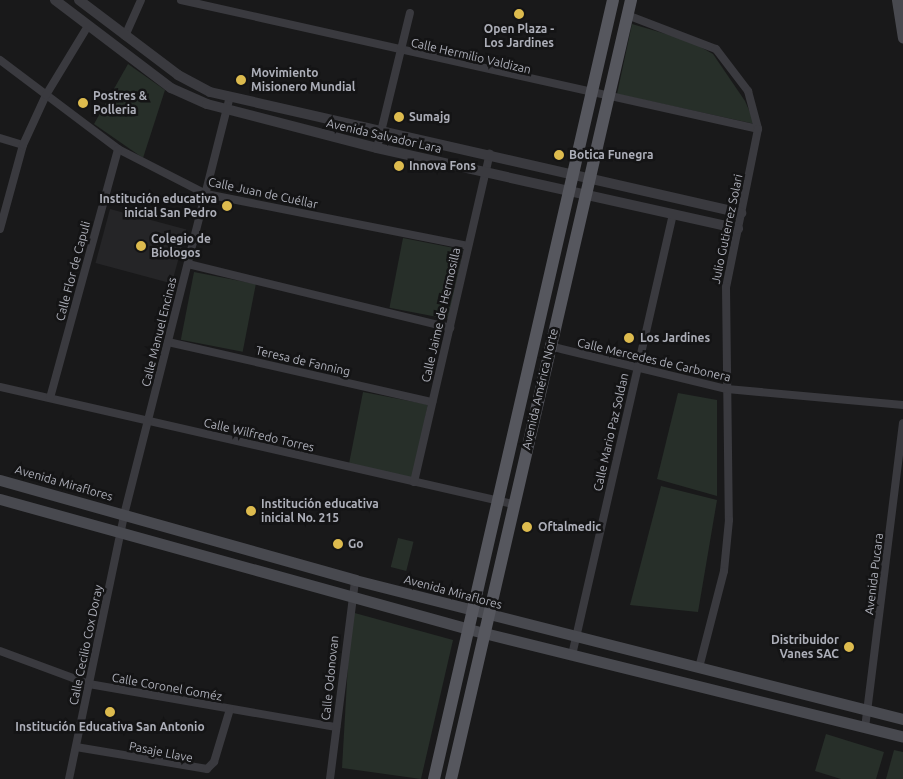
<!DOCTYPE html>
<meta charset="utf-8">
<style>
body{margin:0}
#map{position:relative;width:903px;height:779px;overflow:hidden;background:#19191a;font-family:Ubuntu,sans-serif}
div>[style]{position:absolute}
.built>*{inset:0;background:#252527;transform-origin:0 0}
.green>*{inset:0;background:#272f29;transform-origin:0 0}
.minor>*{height:8px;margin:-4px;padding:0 4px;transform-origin:4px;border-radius:4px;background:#3a3a3f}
.tertiary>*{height:10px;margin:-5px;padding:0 5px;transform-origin:5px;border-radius:5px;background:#3a3a3f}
.secondary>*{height:11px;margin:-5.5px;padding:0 5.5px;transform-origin:5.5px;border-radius:5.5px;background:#48494f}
.primary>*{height:12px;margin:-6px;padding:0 6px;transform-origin:6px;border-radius:6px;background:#56575e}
.dots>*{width:14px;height:14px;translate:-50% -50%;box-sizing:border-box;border:2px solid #141415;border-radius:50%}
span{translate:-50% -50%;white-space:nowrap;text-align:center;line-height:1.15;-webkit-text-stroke:5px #141415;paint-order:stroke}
.poi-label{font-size:12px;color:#adafb9;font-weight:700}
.left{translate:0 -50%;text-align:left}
.right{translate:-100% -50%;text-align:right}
.street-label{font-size:12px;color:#adafb9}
</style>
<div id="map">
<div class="built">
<div style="left:110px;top:209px;width:79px;height:56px;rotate:15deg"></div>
</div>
<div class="green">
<div style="clip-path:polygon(632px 24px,690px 41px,713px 54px,745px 101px,755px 124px,617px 94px)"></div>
<div style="clip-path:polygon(128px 64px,165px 90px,143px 158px,94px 124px)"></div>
<div style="left:403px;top:238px;width:61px;height:71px;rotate:11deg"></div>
<div style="left:194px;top:272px;width:63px;height:69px;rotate:11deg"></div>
<div style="left:363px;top:392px;width:66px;height:76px;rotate:11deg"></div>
<div style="clip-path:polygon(678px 393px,717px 400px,717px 496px,657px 479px)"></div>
<div style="clip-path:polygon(661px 486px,717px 500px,698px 612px,630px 605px)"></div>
<div style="left:398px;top:538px;width:16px;height:30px;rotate:14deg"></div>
<div style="clip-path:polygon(351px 612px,453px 640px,421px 779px,342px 768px)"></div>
<div style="clip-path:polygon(826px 734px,884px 752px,876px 779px,841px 779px,815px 771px)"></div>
<div style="clip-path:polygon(894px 750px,903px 752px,903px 779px,886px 779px)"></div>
</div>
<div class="minor">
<div style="left:181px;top:0;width:591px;rotate:12.6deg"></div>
<div style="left:627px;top:15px;width:95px;rotate:20.9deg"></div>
<div style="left:716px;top:49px;width:53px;rotate:52.7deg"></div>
<div style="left:748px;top:91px;width:39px;rotate:75deg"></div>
<div style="left:758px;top:129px;width:161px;rotate:101.4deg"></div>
<div style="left:726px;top:287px;width:233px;rotate:89.3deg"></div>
<div style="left:729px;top:520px;width:51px;rotate:95.6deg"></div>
<div style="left:724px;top:571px;width:100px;rotate:104.5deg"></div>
<div style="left:125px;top:36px;width:39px;rotate:-66deg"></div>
<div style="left:0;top:60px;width:148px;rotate:37deg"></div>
<div style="left:118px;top:149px;width:99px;rotate:27.1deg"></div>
<div style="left:206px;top:194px;width:267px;rotate:11.2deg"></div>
<div style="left:0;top:138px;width:24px;rotate:17deg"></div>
<div style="left:377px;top:148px;width:139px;rotate:-76.3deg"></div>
<div style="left:0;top:229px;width:87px;rotate:-74.7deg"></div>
<div style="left:23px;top:145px;width:55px;rotate:-65.3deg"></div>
<div style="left:46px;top:95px;width:81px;rotate:-58.7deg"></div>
<div style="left:188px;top:264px;width:270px;rotate:13.7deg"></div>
<div style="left:168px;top:342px;width:271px;rotate:12.8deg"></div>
<div style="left:549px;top:346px;width:183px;rotate:13.6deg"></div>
<div style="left:727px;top:389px;width:177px;rotate:5.2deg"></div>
<div style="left:0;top:387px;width:526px;rotate:12.85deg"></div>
<div style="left:50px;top:398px;width:258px;rotate:-74.7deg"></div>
<div style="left:414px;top:482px;width:337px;rotate:-77deg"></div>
<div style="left:0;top:651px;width:95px;rotate:20.3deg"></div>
<div style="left:89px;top:684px;width:251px;rotate:9.9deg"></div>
<div style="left:572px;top:655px;width:452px;rotate:-77.1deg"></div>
<div style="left:865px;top:728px;width:307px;rotate:-82.9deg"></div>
<div style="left:76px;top:747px;width:133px;rotate:9.5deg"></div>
<div style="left:207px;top:769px;width:10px;rotate:-45deg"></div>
<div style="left:214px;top:762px;width:55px;rotate:-73.2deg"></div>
<div style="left:69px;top:779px;width:270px;rotate:-78.2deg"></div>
<div style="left:124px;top:515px;width:431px;rotate:-75.8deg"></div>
<div style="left:330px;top:779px;width:201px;rotate:-82.8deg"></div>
</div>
<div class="tertiary">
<div style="left:55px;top:0;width:146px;rotate:37.2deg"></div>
<div style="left:171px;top:88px;width:39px;rotate:24deg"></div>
<div style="left:207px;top:104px;width:176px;rotate:14.5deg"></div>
<div style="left:377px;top:148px;width:370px;rotate:12.6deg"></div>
<div style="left:79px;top:0;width:124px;rotate:37.1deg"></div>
<div style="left:178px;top:75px;width:36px;rotate:28deg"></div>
<div style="left:210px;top:92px;width:545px;rotate:12.84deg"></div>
</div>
<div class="secondary">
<div style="left:897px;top:0;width:38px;rotate:81deg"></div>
<div style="left:0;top:480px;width:369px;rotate:15.7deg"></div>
<div style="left:355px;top:580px;width:565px;rotate:14.23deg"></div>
<div style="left:0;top:499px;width:486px;rotate:15.5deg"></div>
<div style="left:468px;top:629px;width:448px;rotate:13.9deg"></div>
</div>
<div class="primary">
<div style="left:434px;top:779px;width:799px;rotate:-77.06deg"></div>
<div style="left:451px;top:779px;width:800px;rotate:-76.99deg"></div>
</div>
<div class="dots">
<div style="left:519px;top:14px;background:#ddbb4e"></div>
<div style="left:241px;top:80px;background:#ddbb4e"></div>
<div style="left:83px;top:103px;background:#ddbb4e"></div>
<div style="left:399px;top:117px;background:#ddbb4e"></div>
<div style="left:559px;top:155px;background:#ddbb4e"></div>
<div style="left:399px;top:166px;background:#ddbb4e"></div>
<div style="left:227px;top:206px;background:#ddbb4e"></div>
<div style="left:141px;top:246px;background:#ddbb4e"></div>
<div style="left:629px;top:338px;background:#ddbb4e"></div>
<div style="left:251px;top:511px;background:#ddbb4e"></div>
<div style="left:527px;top:527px;background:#ddbb4e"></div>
<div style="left:338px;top:544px;background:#ddbb4e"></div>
<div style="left:849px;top:647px;background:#ddbb4e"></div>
<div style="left:110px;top:712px;background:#ddbb4e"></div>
</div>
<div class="poi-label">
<span style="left:519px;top:36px">Open Plaza -<br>Los Jardines</span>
<span class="left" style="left:251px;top:80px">Movimiento<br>Misionero Mundial</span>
<span class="left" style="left:93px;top:103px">Postres &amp;<br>Polleria</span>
<span class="left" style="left:409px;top:117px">Sumajg</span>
<span class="left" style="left:569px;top:155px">Botica Funegra</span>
<span class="left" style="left:409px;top:166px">Innova Fons</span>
<span class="right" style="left:217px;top:206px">Institución educativa<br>inicial San Pedro</span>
<span class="left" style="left:151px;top:246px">Colegio de<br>Biologos</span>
<span class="left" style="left:640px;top:338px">Los Jardines</span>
<span class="left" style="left:261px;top:511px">Institución educativa<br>inicial No. 215</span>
<span class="left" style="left:538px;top:527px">Oftalmedic</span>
<span class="left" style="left:348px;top:544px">Go</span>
<span class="right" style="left:839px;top:647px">Distribuidor<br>Vanes SAC</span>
<span style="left:110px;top:727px">Institución Educativa San Antonio</span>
</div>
<div class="street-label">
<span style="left:471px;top:56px;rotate:13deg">Calle Hermilio Valdizan</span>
<span style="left:384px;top:136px;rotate:13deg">Avenida Salvador Lara</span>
<span style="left:263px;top:193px;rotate:12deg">Calle Juan de Cuéllar</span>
<span style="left:727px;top:229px;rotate:-78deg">Julio Gutierrez Solari</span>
<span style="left:73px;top:271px;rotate:-75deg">Calle Flor de Capuli</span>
<span style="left:441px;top:315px;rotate:-77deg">Calle Jaime de Hermosilla</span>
<span style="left:159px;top:332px;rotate:-76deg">Calle Manuel Encinas</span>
<span style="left:654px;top:360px;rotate:13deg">Calle Mercedes de Carbonera</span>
<span style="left:303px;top:361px;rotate:13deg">Teresa de Fanning</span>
<span style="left:540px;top:389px;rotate:-77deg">Avenida América Norte</span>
<span style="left:611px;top:432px;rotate:-77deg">Calle Mario Paz Soldan</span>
<span style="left:259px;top:435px;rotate:13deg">Calle Wilfredo Torres</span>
<span style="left:64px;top:483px;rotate:16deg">Avenida Miraflores</span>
<span style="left:874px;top:574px;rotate:-83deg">Avenida Pucara</span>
<span style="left:453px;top:592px;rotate:15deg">Avenida Miraflores</span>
<span style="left:86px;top:645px;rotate:-78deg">Calle Cecilio Cox Doray</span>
<span style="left:330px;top:678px;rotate:-84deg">Calle Odonovan</span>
<span style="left:167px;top:687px;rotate:10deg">Calle Coronel Goméz</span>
<span style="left:161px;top:752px;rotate:11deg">Pasaje Llave</span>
</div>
</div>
